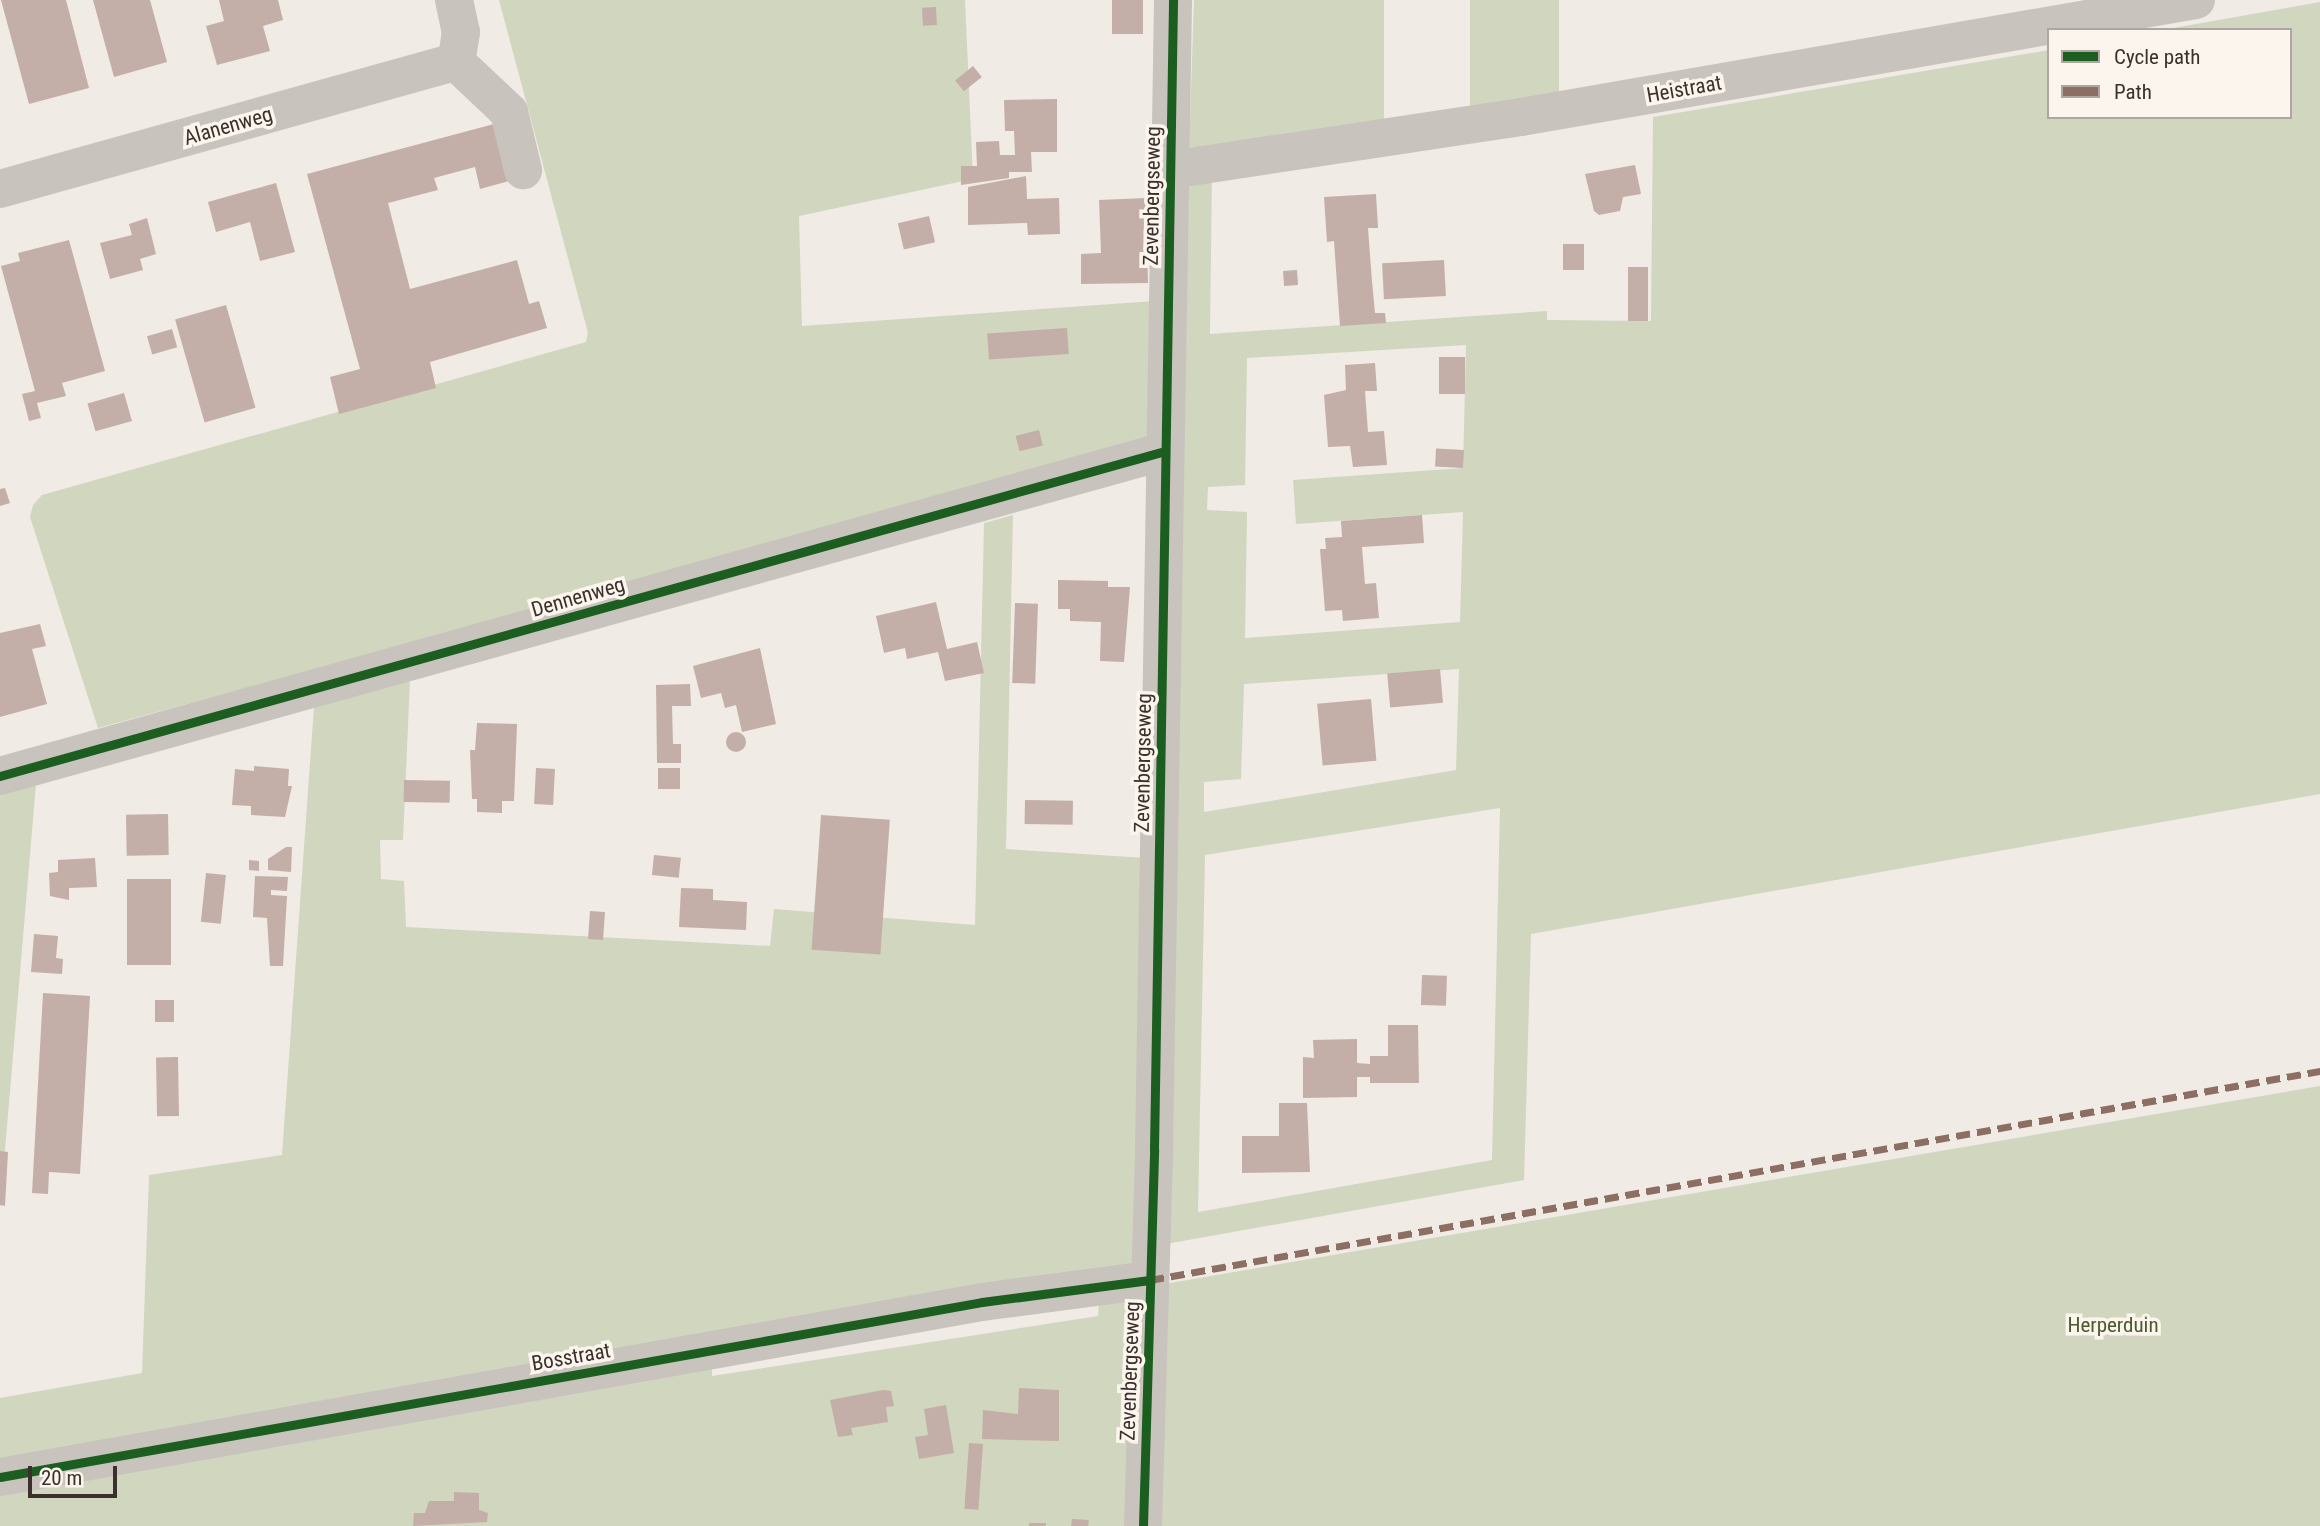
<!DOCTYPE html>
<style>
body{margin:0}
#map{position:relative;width:2320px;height:1526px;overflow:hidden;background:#f0ebe5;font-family:"Roboto Condensed",sans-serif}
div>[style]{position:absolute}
.green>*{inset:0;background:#d1d6bf;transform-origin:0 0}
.building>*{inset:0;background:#c3afa7;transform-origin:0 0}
.round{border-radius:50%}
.minor>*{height:38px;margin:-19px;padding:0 19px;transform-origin:19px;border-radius:19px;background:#c9c3be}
.quiet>*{height:7px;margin-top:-3.5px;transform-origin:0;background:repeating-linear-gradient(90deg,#8d6e63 0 14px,transparent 0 21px)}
.cycleway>*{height:9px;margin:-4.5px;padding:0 4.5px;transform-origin:4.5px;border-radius:4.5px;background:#1b5e20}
span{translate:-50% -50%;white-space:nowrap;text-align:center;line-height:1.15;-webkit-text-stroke:7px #fbf5ee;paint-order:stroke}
.street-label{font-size:21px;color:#3b302b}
.park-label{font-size:21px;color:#4a5a2e}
.legend{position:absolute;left:2047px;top:28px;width:245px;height:91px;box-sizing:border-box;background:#fbf5ee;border:2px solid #aea6a0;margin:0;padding:9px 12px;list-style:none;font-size:21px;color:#3b302b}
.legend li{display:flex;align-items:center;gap:14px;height:35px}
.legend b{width:35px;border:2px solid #aea6a0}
.scale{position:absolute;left:28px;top:1466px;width:89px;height:32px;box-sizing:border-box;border:4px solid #3b302b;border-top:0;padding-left:9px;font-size:21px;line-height:24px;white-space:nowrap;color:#3b302b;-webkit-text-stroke:5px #fbf5ee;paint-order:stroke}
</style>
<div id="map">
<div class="green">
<div style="clip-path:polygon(499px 0,965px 0,973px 179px,799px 216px,802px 326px,1155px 301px,1153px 442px,98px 728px,30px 517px,33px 505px,42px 495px,586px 342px,588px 333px)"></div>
<div style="clip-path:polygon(1194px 0,1384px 0,1384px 125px,1189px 150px)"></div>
<div style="left:1470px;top:0;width:89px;height:110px"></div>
<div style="clip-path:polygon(evenodd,2320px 2px,2320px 794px,1531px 934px,1524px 1180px,1166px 1244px,1184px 175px,1212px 171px,1210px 334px,1547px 311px,1547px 320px,1651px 321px,1653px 117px,2049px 50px,2049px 117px,2290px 117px,2290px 30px,2162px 30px,2320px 2px,1466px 345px,1463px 468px,1293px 480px,1296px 524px,1463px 512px,1460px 622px,1245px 638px,1247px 512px,1207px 510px,1208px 487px,1245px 485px,1247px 358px,1466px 345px,2320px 2px,1459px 669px,1456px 770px,1204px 812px,1204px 782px,1241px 779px,1244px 684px,1459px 669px,2320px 2px,1500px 808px,1492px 1160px,1198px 1212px,1205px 855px,1500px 808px)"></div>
<div style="clip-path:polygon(1013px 515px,1006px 849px,1146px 858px,1137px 1267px,0 1463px,0 1398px,142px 1373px,149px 1175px,282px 1155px,314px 707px,410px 680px,403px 840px,380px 840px,381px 879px,404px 881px,406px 927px,770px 946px,774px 909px,975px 925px,984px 523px)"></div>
<div style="clip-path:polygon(36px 784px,0 1209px,0 794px)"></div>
<div style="clip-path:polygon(2320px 1086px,2320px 1526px,0 1526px,0 1491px,712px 1366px,712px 1376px,1098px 1316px,1099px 1301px,1164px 1284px)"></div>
</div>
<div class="building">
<div style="clip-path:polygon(1px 0,66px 0,89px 88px,29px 104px)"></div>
<div style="clip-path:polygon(93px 0,150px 0,167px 62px,114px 77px)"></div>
<div style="clip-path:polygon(219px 0,278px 0,283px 20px,263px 26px,270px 51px,217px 65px,206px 26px,224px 21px)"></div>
<div style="left:1112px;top:0;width:31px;height:34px"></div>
<div style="left:936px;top:7px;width:18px;height:14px;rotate:87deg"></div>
<div style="left:973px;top:66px;width:14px;height:23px;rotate:51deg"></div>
<div style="clip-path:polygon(1057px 99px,1057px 152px,1031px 152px,1032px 172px,1009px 172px,1009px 178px,961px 185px,961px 166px,977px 166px,976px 142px,999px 141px,1000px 155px,1015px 155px,1014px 131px,1005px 131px,1004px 100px)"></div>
<div style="clip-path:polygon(494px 124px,509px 181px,480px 189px,475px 167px,434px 178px,438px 190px,388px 203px,410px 289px,517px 260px,529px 304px,539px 301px,547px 328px,430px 362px,436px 388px,339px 414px,330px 377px,360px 369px,307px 174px)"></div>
<div style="clip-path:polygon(1635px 165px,1641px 194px,1623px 197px,1620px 211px,1599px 215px,1594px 211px,1585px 174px)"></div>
<div style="clip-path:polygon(1026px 176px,1027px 199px,1059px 198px,1060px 234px,1028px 235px,1027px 223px,968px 225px,968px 187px)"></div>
<div style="clip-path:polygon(276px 183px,295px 252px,260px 261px,250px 222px,216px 232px,208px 202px)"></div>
<div style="clip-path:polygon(1376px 194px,1378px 228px,1368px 228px,1372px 281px,1375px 313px,1385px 313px,1386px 323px,1340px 326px,1334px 241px,1327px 242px,1324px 197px)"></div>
<div style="clip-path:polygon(1146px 198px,1148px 283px,1081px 284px,1081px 254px,1101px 253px,1099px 200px)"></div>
<div style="left:929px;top:216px;width:27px;height:32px;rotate:77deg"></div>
<div style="clip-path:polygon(147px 218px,156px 254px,140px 259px,143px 270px,110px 279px,100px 243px,132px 235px,129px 224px)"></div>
<div style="clip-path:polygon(69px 240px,105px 371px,62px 383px,66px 396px,37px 403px,41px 418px,29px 421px,22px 394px,35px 391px,1px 266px,20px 261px,18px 253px)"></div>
<div style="left:1563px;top:244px;width:21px;height:26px"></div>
<div style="left:1444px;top:260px;width:36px;height:62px;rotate:87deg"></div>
<div style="left:1628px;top:267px;width:20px;height:54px"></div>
<div style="left:1297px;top:270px;width:15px;height:14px;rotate:86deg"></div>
<div style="left:226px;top:305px;width:107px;height:53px;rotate:74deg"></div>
<div style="left:1067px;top:328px;width:26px;height:80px;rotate:86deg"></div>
<div style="left:172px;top:329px;width:19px;height:26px;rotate:74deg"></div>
<div style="left:1465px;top:357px;width:37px;height:26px;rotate:90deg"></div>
<div style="clip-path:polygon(1375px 363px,1377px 391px,1365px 391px,1368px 432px,1384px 431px,1387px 465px,1353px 467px,1350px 446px,1328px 447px,1324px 395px,1346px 390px,1345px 365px)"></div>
<div style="left:124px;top:393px;width:29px;height:38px;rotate:74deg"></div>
<div style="left:1039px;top:430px;width:16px;height:24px;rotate:76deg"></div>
<div style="left:1464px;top:450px;width:18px;height:28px;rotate:93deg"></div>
<div style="clip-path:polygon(5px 488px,10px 503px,0 506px,0 489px)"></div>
<div style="clip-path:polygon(1422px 515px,1424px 543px,1362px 547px,1365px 584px,1376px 583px,1379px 618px,1343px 621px,1342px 610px,1325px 611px,1320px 549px,1326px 549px,1325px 538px,1342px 537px,1341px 521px)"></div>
<div style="clip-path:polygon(1058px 580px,1108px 581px,1108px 587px,1130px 587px,1124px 662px,1100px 661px,1101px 622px,1070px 621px,1070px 609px,1058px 609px)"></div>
<div style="clip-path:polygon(936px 602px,947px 649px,977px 642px,984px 673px,945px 681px,938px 652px,907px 659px,905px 648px,884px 653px,876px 616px)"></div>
<div style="left:1015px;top:603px;width:23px;height:80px;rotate:2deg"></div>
<div style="clip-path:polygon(40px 624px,46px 646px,32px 649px,47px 704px,0 717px,0 633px)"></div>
<div style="clip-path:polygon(760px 648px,776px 724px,742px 732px,736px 705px,725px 708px,721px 693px,701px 698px,693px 666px)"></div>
<div style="left:1440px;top:669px;width:34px;height:53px;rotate:85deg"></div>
<div style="clip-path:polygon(690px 684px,691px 706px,672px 706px,673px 744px,681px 744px,681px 763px,657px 763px,656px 685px)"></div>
<div style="left:1371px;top:699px;width:62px;height:54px;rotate:85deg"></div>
<div style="clip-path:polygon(477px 723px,517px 724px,514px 801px,502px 801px,502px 813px,477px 812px,477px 799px,472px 799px,470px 750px,475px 750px)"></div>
<div class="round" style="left:726px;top:732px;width:20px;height:20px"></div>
<div style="clip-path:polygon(254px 766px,289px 769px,288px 786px,292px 786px,285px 817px,251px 815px,251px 806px,232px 805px,235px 769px,254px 771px)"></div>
<div style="left:536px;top:768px;width:19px;height:36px;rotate:3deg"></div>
<div style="left:658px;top:768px;width:22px;height:21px"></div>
<div style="left:404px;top:780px;width:46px;height:22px;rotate:1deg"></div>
<div style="left:1025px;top:800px;width:48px;height:24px;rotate:1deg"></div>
<div style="left:168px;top:814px;width:41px;height:42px;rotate:89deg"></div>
<div style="left:821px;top:815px;width:69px;height:135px;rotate:4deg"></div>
<div style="clip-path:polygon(286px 847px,292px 847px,291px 872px,268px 870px,268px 859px)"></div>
<div style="left:654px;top:855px;width:27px;height:20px;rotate:6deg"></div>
<div style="clip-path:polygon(95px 858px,97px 887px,69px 888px,69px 900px,50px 896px,49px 873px,58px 872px,58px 860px)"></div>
<div style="clip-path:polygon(249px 860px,259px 861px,259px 871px,249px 870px)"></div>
<div style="left:206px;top:873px;width:20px;height:49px;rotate:6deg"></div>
<div style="clip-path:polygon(255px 876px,288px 877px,287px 891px,271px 890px,271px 895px,287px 896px,283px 966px,270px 966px,267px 918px,253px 917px)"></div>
<div style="left:127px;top:879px;width:44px;height:86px"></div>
<div style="clip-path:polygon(681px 888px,713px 889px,713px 900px,747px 902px,746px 930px,679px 927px)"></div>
<div style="left:590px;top:911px;width:15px;height:28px;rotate:4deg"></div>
<div style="clip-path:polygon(34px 934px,58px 936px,56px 958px,63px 959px,62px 974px,31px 972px)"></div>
<div style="left:1422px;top:975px;width:25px;height:30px;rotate:2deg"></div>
<div style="clip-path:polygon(43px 993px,90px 996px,80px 1174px,49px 1172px,48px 1194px,32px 1193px)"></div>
<div style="left:155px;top:1000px;width:19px;height:22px"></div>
<div style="clip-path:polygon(1388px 1025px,1418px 1025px,1419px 1083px,1370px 1083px,1370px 1077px,1357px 1077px,1357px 1097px,1303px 1098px,1303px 1057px,1314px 1058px,1313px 1040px,1357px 1039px,1357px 1063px,1370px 1064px,1370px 1056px,1388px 1056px)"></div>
<div style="left:178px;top:1057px;width:59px;height:22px;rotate:89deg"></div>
<div style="clip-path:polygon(1279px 1103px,1307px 1103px,1310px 1172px,1242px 1173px,1242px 1136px,1279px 1136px)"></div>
<div style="clip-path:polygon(0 1151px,8px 1152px,5px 1206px,0 1205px)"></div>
<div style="clip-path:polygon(1019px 1388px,1059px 1390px,1059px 1441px,982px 1439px,983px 1410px,1018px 1414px)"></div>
<div style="clip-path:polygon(883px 1390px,891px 1391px,894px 1406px,886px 1407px,888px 1422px,851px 1428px,853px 1435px,838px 1437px,830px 1400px)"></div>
<div style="clip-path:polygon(946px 1405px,954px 1453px,919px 1459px,915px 1437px,928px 1435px,924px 1409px)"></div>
<div style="left:969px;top:1443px;width:14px;height:66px;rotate:4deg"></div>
<div style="clip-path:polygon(454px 1492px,479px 1493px,479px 1510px,488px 1513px,487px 1522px,413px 1526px,414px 1513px,425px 1513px,429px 1501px,454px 1501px)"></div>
<div style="clip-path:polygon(1072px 1519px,1089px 1520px,1088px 1526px,1071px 1526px)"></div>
<div style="left:1029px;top:1523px;width:17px;height:3px"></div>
</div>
<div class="minor">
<div style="left:454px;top:0;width:33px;rotate:78deg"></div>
<div style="left:461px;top:32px;width:30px;rotate:99deg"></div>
<div style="left:456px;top:62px;width:73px;rotate:43.3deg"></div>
<div style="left:509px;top:112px;width:60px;rotate:76.4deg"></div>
<div style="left:1170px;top:170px;width:355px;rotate:-8.6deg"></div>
<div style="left:1521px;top:117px;width:685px;rotate:-9.83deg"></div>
<div style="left:0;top:189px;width:473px;rotate:-15.6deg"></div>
<div style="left:0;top:776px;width:1209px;rotate:-15.59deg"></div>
<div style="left:0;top:1477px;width:997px;rotate:-10.1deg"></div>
<div style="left:982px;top:1302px;width:169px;rotate:-7.5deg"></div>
<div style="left:1143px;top:1526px;width:377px;rotate:-88.3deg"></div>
<div style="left:1154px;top:1149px;width:1149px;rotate:-89.05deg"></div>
</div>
<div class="quiet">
<div style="left:1150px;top:1280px;width:1189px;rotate:-10.13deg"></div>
</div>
<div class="cycleway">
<div style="left:0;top:776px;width:1209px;rotate:-15.59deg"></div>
<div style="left:0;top:1477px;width:997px;rotate:-10.1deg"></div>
<div style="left:982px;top:1302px;width:169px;rotate:-7.5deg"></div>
<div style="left:1143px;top:1526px;width:377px;rotate:-88.3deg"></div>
<div style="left:1154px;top:1149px;width:1149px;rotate:-89.05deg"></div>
</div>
<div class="street-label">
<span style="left:1684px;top:89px;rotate:-10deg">Heistraat</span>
<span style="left:228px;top:126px;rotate:-16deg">Alanenweg</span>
<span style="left:1152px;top:196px;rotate:-89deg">Zevenbergseweg</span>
<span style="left:578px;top:597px;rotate:-16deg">Dennenweg</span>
<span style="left:1143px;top:763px;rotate:-89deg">Zevenbergseweg</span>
<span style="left:571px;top:1357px;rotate:-10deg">Bosstraat</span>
<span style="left:1130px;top:1371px;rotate:-88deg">Zevenbergseweg</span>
</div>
<div class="park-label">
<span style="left:2113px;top:1325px">Herperduin</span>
</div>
<ul class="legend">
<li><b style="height:9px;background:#1b5e20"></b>Cycle path</li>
<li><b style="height:9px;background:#8d6e63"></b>Path</li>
</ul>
<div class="scale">20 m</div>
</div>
